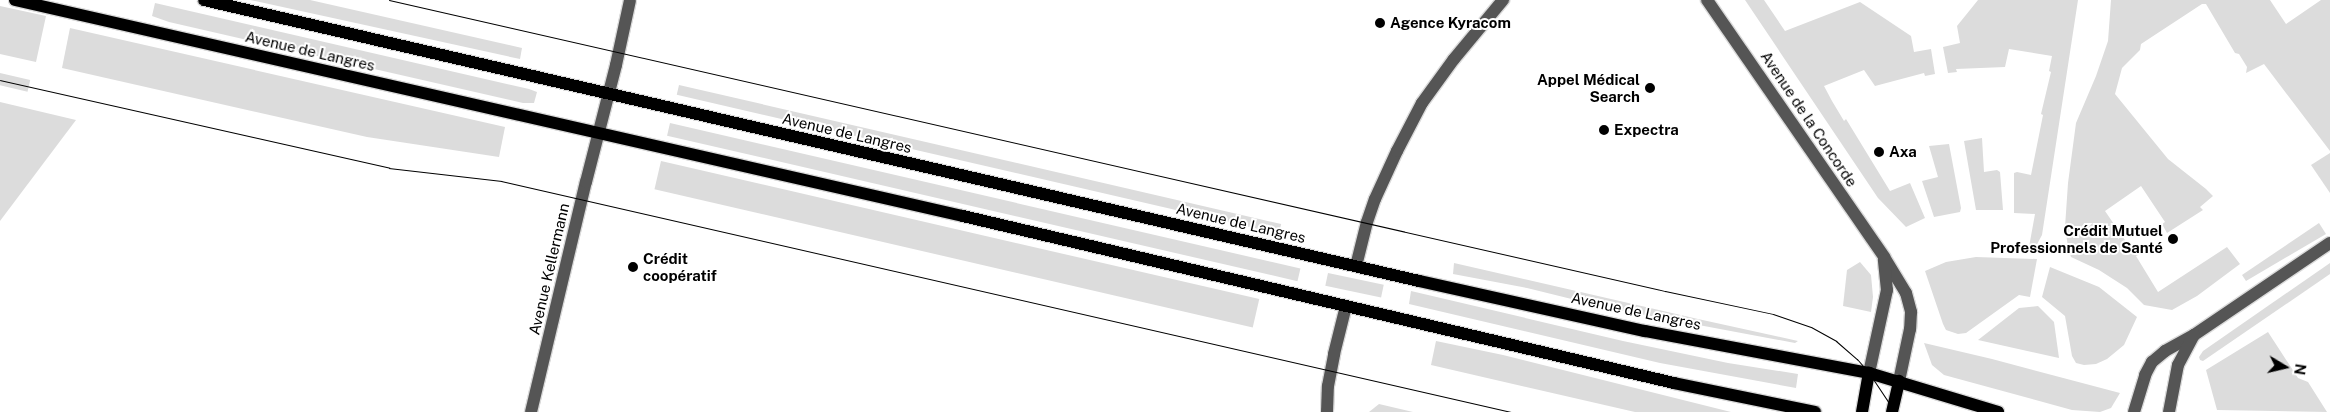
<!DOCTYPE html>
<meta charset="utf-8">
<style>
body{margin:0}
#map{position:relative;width:2330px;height:412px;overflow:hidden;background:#fff;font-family:"Public Sans",sans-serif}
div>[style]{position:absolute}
.green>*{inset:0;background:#dcdcdc;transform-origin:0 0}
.roads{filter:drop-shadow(1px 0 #dbdbdb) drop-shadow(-1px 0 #dbdbdb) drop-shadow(0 1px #dbdbdb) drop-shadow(0 -1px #dbdbdb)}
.minor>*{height:12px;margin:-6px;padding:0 6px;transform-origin:6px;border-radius:6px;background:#555}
.major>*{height:12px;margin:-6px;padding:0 6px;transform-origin:6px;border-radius:6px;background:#000}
.tram>*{height:1px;margin:-0.5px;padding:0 0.5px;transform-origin:0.5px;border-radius:0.5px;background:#000}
.dots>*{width:14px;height:14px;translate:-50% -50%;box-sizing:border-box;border:2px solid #fff;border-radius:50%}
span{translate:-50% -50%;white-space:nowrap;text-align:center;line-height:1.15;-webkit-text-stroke:4px #fff;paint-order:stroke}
.poi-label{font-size:15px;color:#000;font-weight:700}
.left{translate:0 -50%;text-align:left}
.right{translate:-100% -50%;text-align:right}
.street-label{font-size:15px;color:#000}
.north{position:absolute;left:2260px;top:342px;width:50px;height:50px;-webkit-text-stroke:4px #fff;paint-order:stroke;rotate:99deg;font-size:14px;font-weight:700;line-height:20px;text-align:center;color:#000}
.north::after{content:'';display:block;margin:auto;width:18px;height:22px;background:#000;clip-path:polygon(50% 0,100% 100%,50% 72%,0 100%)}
</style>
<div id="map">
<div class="green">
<div style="clip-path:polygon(250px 0,310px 0,522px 48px,520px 59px)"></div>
<div style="clip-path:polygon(1745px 0,1764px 0,1785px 31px,1860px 2px,1911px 36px,1914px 52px,1931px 49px,1935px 74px,1925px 76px,1924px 73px,1875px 86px,1864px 70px,1824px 86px,1832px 101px,1844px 121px,1846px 119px,1890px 191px,1910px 183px,1925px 218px,1906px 227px,1878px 198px)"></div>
<div style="clip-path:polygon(1978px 0,2078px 0,2042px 235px,2035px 248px,2029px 247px,2035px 214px,2014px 213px,2014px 173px,2017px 172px,2031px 175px,2043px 115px,2041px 114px,2051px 72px,2049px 71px,2052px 56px,2009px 49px,2005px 67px,1956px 69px,1957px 72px,1948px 73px,1943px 47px,1960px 43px,1957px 26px)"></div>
<div style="clip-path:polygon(2111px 0,2270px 0,2286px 24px,2321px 0,2330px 0,2330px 151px,2264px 64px,2246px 73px,2247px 67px,2239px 54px,2235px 53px,2206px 4px,2202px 4px,2141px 44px,2140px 50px,2122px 68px,2115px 94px,2168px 159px,2206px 189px,2213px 196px,2200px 207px,2203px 210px,2167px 233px,2162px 224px,2165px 222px,2141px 186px,2105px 211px,2129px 246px,2132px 245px,2138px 255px,2136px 256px,2158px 292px,2227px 247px,2240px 264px,2197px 296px,2172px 310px,2144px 305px,2127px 288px,2099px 270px,2071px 257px,2068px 247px,2065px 227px,2068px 183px,2076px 123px,2096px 76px,2108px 41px)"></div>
<div style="clip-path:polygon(155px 3px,529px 89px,537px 92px,534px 103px,523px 103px,169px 22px,152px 16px)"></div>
<div style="clip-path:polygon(0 6px,46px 16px,36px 62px,0 54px)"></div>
<div style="clip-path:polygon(70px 28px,505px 127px,499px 157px,367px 137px,62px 68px)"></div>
<div style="left:0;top:73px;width:31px;height:12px;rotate:13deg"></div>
<div style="left:679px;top:85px;width:618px;height:10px;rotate:13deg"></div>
<div style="clip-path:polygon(0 102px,76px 120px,0 221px)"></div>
<div style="left:670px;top:123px;width:647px;height:13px;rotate:13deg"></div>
<div style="clip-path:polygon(1982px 138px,1984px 172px,1997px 170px,2000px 172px,2003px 210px,1976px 210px,1964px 141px)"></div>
<div style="clip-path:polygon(1949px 144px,1961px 208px,1960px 212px,1934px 217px,1922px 181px,1938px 177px,1929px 146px)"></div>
<div style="clip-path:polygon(2330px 153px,2330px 193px,2311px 165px)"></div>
<div style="left:661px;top:161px;width:614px;height:29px;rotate:13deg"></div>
<div style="clip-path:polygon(2319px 223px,2326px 234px,2246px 281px,2242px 275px)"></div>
<div style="clip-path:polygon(1976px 257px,2037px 259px,2030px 297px,2019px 295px,1966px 333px,1958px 334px,1946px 330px,1943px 324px,1925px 271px,1946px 262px)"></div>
<div style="clip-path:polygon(1860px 262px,1871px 275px,1873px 297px,1871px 312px,1843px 306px,1847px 270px)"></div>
<div style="clip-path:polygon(1454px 263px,1698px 319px,1798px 341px,1795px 343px,1608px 308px,1527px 288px,1453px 274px)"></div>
<div style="clip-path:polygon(2330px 263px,2330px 274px,2203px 361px,2200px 360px,2199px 357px,2203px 351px)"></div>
<div style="clip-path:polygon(2050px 267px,2099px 287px,2137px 317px,2124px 345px,2107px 359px,2096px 364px,2084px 365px,2076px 363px,2072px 356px,2065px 316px,2042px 297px)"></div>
<div style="left:1328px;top:273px;width:57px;height:13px;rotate:12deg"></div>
<div style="clip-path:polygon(1411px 291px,1623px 341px,1728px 363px,1798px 374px,1796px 388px,1660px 363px,1409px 304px)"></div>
<div style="clip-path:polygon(2038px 306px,2054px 322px,2059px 358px,1978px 340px,2019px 308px)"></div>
<div style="clip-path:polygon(2268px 332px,2298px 378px,2308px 382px,2327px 412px,2217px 410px,2206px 370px)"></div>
<div style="clip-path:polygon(1436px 341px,1503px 355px,1731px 412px,1635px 412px,1431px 365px)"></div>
<div style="clip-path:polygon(1924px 343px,1992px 359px,2120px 393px,2111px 408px,2100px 412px,2072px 410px,1944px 375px,1932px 365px)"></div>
<div style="clip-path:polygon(1379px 404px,1413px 412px,1369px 412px)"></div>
</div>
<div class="roads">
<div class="minor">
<div style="left:1707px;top:0;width:312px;rotate:55.4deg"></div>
<div style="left:1884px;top:257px;width:42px;rotate:58.6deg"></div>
<div style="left:1906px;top:293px;width:20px;rotate:75deg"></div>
<div style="left:1911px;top:312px;width:17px;rotate:93deg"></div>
<div style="left:1910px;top:329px;width:53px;rotate:101.9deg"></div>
<div style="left:1356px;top:266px;width:45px;rotate:-76deg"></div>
<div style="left:1367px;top:222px;width:24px;rotate:-71deg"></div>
<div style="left:1375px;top:199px;width:53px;rotate:-65.4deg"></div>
<div style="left:1397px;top:151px;width:54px;rotate:-62.5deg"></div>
<div style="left:1422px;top:103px;width:54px;rotate:-54deg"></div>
<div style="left:1454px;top:59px;width:77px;rotate:-50.3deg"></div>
<div style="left:1869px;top:373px;width:85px;rotate:-77.8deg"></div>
<div style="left:1887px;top:290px;width:30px;rotate:-96deg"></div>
<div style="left:531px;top:412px;width:236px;rotate:-76.6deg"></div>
<div style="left:586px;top:182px;width:121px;rotate:-75.6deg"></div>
<div style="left:616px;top:65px;width:66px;rotate:-77.8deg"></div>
<div style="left:1327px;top:412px;width:26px;rotate:-88deg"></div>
<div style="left:1328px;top:386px;width:33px;rotate:-79deg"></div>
<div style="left:1334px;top:354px;width:49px;rotate:-76deg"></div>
<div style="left:2134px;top:412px;width:39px;rotate:-73deg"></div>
<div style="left:2145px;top:375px;width:15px;rotate:-62deg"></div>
<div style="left:2152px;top:362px;width:17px;rotate:-40deg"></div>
<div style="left:2165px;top:351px;width:33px;rotate:-29deg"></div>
<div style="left:2194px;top:335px;width:164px;rotate:-34.1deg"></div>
<div style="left:2169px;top:412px;width:48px;rotate:-79.2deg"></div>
<div style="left:2178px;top:365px;width:34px;rotate:-62deg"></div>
</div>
<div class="major">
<div style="left:15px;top:0;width:972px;rotate:12.84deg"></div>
<div style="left:963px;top:216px;width:730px;rotate:13.22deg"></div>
<div style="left:1674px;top:383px;width:144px;rotate:11.6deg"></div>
<div style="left:204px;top:0;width:1247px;rotate:13.02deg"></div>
<div style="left:1419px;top:281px;width:231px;rotate:12.5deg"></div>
<div style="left:1645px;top:331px;width:228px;rotate:10.6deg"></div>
<div style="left:1869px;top:373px;width:135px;rotate:16.8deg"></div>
<div style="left:1862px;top:412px;width:40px;rotate:-80deg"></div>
<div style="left:1892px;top:412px;width:32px;rotate:-77deg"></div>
</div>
</div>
<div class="tram">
<div style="left:389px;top:0;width:1309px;rotate:12.85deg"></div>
<div style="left:1665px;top:291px;width:110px;rotate:12deg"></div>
<div style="left:1773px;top:314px;width:40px;rotate:18.9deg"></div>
<div style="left:1811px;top:327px;width:29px;rotate:29deg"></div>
<div style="left:1836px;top:341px;width:28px;rotate:41deg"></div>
<div style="left:1857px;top:359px;width:18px;rotate:49deg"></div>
<div style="left:1869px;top:373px;width:47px;rotate:56.3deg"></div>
<div style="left:0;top:80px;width:399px;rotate:12.7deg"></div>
<div style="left:389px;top:168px;width:113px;rotate:6.6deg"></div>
<div style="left:501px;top:181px;width:1036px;rotate:12.88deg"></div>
</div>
<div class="dots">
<div style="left:1380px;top:23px;background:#000"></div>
<div style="left:1650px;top:88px;background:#000"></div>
<div style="left:1604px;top:130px;background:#000"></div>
<div style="left:1879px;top:152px;background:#000"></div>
<div style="left:2173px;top:239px;background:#000"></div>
<div style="left:633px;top:267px;background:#000"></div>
</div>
<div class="poi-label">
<span class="left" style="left:1390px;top:23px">Agence Kyracom</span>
<span class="right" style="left:1640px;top:88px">Appel Médical<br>Search</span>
<span class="left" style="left:1614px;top:130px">Expectra</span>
<span class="left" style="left:1889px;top:152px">Axa</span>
<span class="right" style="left:2163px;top:239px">Crédit Mutuel<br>Professionnels de Santé</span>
<span class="left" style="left:643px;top:267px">Crédit<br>coopératif</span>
</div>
<div class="street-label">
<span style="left:310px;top:51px;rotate:13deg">Avenue de Langres</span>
<span style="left:1809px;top:119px;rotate:56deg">Avenue de la Concorde</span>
<span style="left:847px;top:133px;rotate:13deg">Avenue de Langres</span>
<span style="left:1241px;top:223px;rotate:13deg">Avenue de Langres</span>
<span style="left:549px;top:269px;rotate:-77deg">Avenue Kellermann</span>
<span style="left:1636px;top:311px;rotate:12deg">Avenue de Langres</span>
</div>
<div class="north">N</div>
</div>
